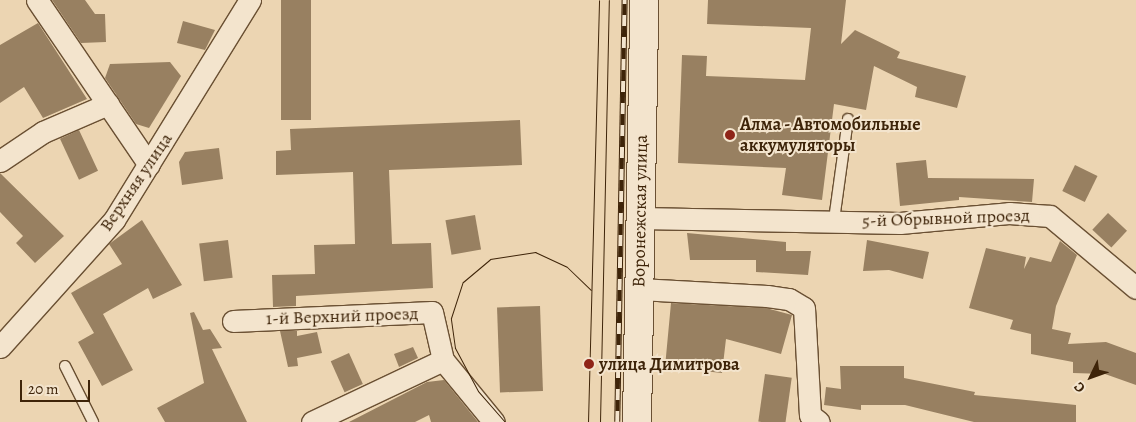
<!DOCTYPE html>
<meta charset="utf-8">
<style>
body{margin:0}
#map{position:relative;width:1136px;height:422px;overflow:hidden;background:#ecd5b2;font-family:Alegreya,serif}
div>[style]{position:absolute}
.building>*{inset:0;background:#988061;transform-origin:0 0}
.roads{filter:drop-shadow(1px 0 #6a5033) drop-shadow(-1px 0 #6a5033) drop-shadow(0 1px #6a5033) drop-shadow(0 -1px #6a5033)}
.lane>*{height:10px;margin:-5px;padding:0 5px;transform-origin:5px;border-radius:5px;background:#f3e4cd}
.street>*{height:21px;margin:-10.5px;padding:0 10.5px;transform-origin:10.5px;border-radius:10.5px;background:#f3e4cd}
.secondary>*{height:28px;margin:-14px;padding:0 14px;transform-origin:14px;border-radius:14px;background:#f3e4cd}
.tram>*{height:1px;margin:-0.5px;padding:0 0.5px;transform-origin:0.5px;border-radius:0.5px;background:#3e2409}
.rail>*{height:5.5px;margin-top:-2.75px;transform-origin:0;background:repeating-linear-gradient(90deg,#f3e4cd 0 11px,#3e2409 0 22px);box-sizing:border-box;border-block:1px solid #3e2409}
.dots>*{width:14px;height:14px;translate:-50% -50%;box-sizing:border-box;border:2px solid #f3e4cd;border-radius:50%}
span{translate:-50% -50%;white-space:nowrap;text-align:center;line-height:1.15;-webkit-text-stroke:4px #f3e4cd;paint-order:stroke}
.poi-label{font-size:18px;color:#3e2409;font-weight:700}
.left{translate:0 -50%;text-align:left}
.street-label{font-size:18px;color:#3e2409}
.north{position:absolute;left:1066px;top:352px;width:50px;height:50px;-webkit-text-stroke:4px #f3e4cd;paint-order:stroke;rotate:228deg;font-size:14px;font-weight:700;line-height:20px;text-align:center;color:#3e2409}
.north::after{content:'';display:block;margin:auto;width:18px;height:22px;background:#3e2409;clip-path:polygon(50% 0,100% 100%,50% 72%,0 100%)}
.scale{position:absolute;left:20px;top:380px;width:70px;height:22px;box-sizing:border-box;border:2px solid #3e2409;border-top:0;padding-left:6px;font-size:15px;line-height:18px;white-space:nowrap;color:#3e2409;-webkit-text-stroke:4px #f3e4cd;paint-order:stroke}
</style>
<div id="map">
<div class="building">
<div style="clip-path:polygon(52px 0,85px 0,95px 14px,105px 14px,106px 42px,81px 43px)"></div>
<div style="left:281px;top:0;width:30px;height:120px"></div>
<div style="clip-path:polygon(708px 0,846px 0,841px 44px,855px 30px,900px 52px,897px 58px,966px 76px,957px 108px,915px 97px,917px 87px,874px 66px,866px 110px,834px 104px,822px 200px,782px 195px,786px 168px,678px 163px,682px 55px,707px 56px,706px 76px,805px 80px,811px 28px,707px 24px)"></div>
<div style="clip-path:polygon(183px 21px,215px 30px,205px 50px,177px 43px)"></div>
<div style="clip-path:polygon(38px 23px,87px 99px,43px 118px,24px 87px,0 103px,0 45px)"></div>
<div style="clip-path:polygon(170px 62px,181px 76px,149px 128px,136px 124px,105px 78px,110px 64px)"></div>
<div style="clip-path:polygon(520px 120px,522px 165px,389px 170px,392px 244px,431px 243px,433px 288px,296px 296px,296px 306px,273px 307px,272px 275px,315px 274px,314px 245px,355px 244px,353px 172px,276px 175px,276px 151px,291px 150px,290px 129px)"></div>
<div style="left:79px;top:130px;width:45px;height:21px;rotate:65deg"></div>
<div style="clip-path:polygon(219px 148px,223px 179px,182px 185px,179px 162px,185px 152px)"></div>
<div style="clip-path:polygon(926px 160px,928px 178px,1034px 179px,1032px 202px,959px 197px,959px 200px,900px 206px,896px 163px)"></div>
<div style="left:1075px;top:165px;width:25px;height:29px;rotate:26deg"></div>
<div style="clip-path:polygon(0 173px,64px 236px,35px 263px,16px 243px,23px 236px,0 212px)"></div>
<div style="left:1108px;top:213px;width:26px;height:23px;rotate:43deg"></div>
<div style="left:475px;top:215px;width:35px;height:30px;rotate:80deg"></div>
<div style="clip-path:polygon(142px 220px,182px 285px,153px 299px,148px 288px,103px 314px,133px 370px,102px 386px,78px 342px,94px 333px,71px 293px,122px 264px,109px 244px)"></div>
<div style="clip-path:polygon(687px 233px,786px 242px,786px 251px,811px 251px,808px 275px,756px 272px,756px 260px,690px 260px)"></div>
<div style="left:228px;top:240px;width:38px;height:29px;rotate:83deg"></div>
<div style="clip-path:polygon(867px 240px,929px 252px,923px 279px,889px 270px,863px 271px)"></div>
<div style="clip-path:polygon(1060px 241px,1077px 255px,1056px 306px,1052px 329px,1071px 333px,1068px 344px,1106px 342px,1136px 353px,1136px 385px,1105px 374px,1073px 373px,1073px 362px,1031px 354px,1031px 334px,1010px 329px,1013px 320px,969px 308px,986px 248px,1026px 257px,1024px 269px,1030px 257px,1051px 262px)"></div>
<div style="clip-path:polygon(671px 303px,766px 308px,792px 315px,781px 354px,726px 339px,722px 373px,665px 367px)"></div>
<div style="left:540px;top:306px;width:85px;height:43px;rotate:88deg"></div>
<div style="clip-path:polygon(194px 312px,203px 330px,210px 329px,222px 348px,212px 349px,247px 422px,165px 422px,157px 408px,204px 383px,190px 313px)"></div>
<div style="clip-path:polygon(280px 331px,297px 331px,297px 336px,317px 332px,322px 353px,297px 358px,298px 366px,288px 367px)"></div>
<div style="clip-path:polygon(413px 347px,418px 358px,399px 367px,394px 354px)"></div>
<div style="left:349px;top:353px;width:34px;height:20px;rotate:66deg"></div>
<div style="clip-path:polygon(840px 366px,904px 366px,904px 378px,975px 392px,974px 395px,1076px 405px,1076px 422px,974px 422px,905px 405px,861px 405px,861px 410px,824px 405px,826px 387px,841px 389px)"></div>
<div style="left:765px;top:374px;width:27px;height:48px;rotate:8deg"></div>
<div style="clip-path:polygon(444px 380px,478px 422px,431px 422px,429px 415px,415px 422px,349px 422px,427px 382px)"></div>
</div>
<div class="roads">
<div class="lane">
<div style="left:834px;top:220px;width:102px;rotate:-82.1deg"></div>
<div style="left:65px;top:366px;width:63px;rotate:63.4deg"></div>
</div>
<div class="street">
<div style="left:37px;top:0;width:199px;rotate:55.8deg"></div>
<div style="left:0;top:161px;width:52px;rotate:-34deg"></div>
<div style="left:43px;top:132px;width:71px;rotate:-23.3deg"></div>
<div style="left:640px;top:218px;width:260px;rotate:1.1deg"></div>
<div style="left:900px;top:223px;width:109px;rotate:-5.2deg"></div>
<div style="left:1009px;top:213px;width:41px;rotate:4.2deg"></div>
<div style="left:1050px;top:216px;width:112px;rotate:39.9deg"></div>
<div style="left:639px;top:289px;width:128px;rotate:3.1deg"></div>
<div style="left:767px;top:296px;width:22px;rotate:8deg"></div>
<div style="left:789px;top:299px;width:17px;rotate:31deg"></div>
<div style="left:804px;top:308px;width:107px;rotate:86.8deg"></div>
<div style="left:810px;top:415px;width:11px;rotate:38deg"></div>
<div style="left:233px;top:321px;width:199px;rotate:-2.6deg"></div>
<div style="left:432px;top:312px;width:49px;rotate:77.1deg"></div>
<div style="left:0;top:347px;width:171px;rotate:-48.1deg"></div>
<div style="left:114px;top:220px;width:259px;rotate:-58.3deg"></div>
<div style="left:312px;top:422px;width:145px;rotate:-25.3deg"></div>
<div style="left:443px;top:360px;width:80px;rotate:50.6deg"></div>
</div>
<div class="secondary">
<div style="left:637px;top:422px;width:422px;rotate:-89deg"></div>
</div>
</div>
<div class="tram">
<div style="left:505px;top:422px;width:41px;rotate:-131.1deg"></div>
<div style="left:478px;top:391px;width:49px;rotate:-118.1deg"></div>
<div style="left:455px;top:348px;width:30px;rotate:-98deg"></div>
<div style="left:451px;top:318px;width:38px;rotate:-72deg"></div>
<div style="left:463px;top:282px;width:35px;rotate:-40deg"></div>
<div style="left:490px;top:259px;width:46px;rotate:-8.8deg"></div>
<div style="left:535px;top:252px;width:35px;rotate:25deg"></div>
<div style="left:567px;top:267px;width:33px;rotate:44deg"></div>
<div style="left:588px;top:422px;width:422px;rotate:-88.5deg"></div>
<div style="left:600px;top:422px;width:422px;rotate:-88.8deg"></div>
</div>
<div class="rail">
<div style="left:617px;top:422px;width:422px;rotate:-89deg"></div>
</div>
<div class="dots">
<div style="left:730px;top:135px;background:#8f2418"></div>
<div style="left:589px;top:364px;background:#8f2418"></div>
</div>
<div class="poi-label">
<span class="left" style="left:740px;top:135px">Алма - Автомобильные<br>аккумуляторы</span>
<span class="left" style="left:599px;top:364px">улица Димитрова</span>
</div>
<div class="street-label">
<span style="left:136px;top:182px;rotate:-56deg">Верхняя улица</span>
<span style="left:640px;top:211px;rotate:-89deg">Воронежская улица</span>
<span style="left:946px;top:218px;rotate:-2deg">5-й Обрывной проезд</span>
<span style="left:342px;top:316px;rotate:-2deg">1-й Верхний проезд</span>
</div>
<div class="north">С</div>
<div class="scale">20 m</div>
</div>
